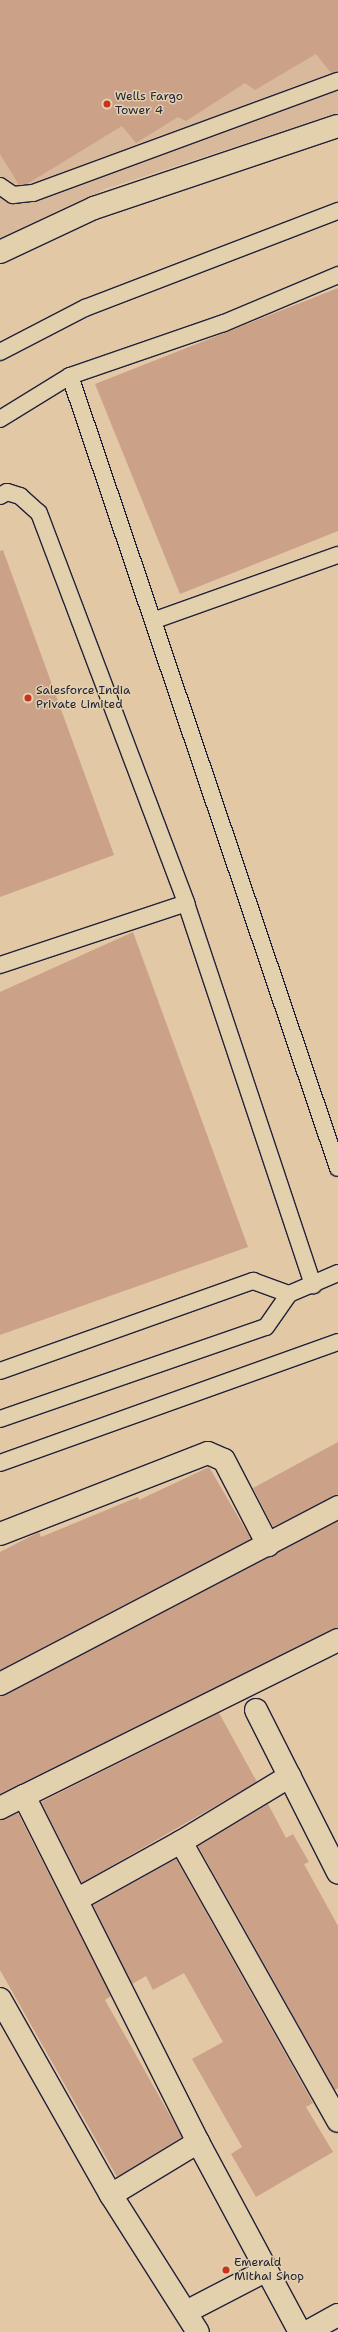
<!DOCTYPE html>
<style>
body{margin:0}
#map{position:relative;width:338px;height:2332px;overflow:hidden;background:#e3c8a6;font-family:"Shantell Sans",sans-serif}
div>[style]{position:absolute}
.built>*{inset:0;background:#d8b99b}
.building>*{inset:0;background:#cba188}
.roads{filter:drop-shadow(1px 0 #22223b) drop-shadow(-1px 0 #22223b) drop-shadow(0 1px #22223b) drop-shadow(0 -1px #22223b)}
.lane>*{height:16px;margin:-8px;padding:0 8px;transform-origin:8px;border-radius:8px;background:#e3d1ae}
.street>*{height:22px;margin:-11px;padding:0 11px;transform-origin:11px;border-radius:11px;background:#e3d1ae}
.dots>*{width:11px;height:11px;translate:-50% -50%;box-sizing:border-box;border:2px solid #e3d1ae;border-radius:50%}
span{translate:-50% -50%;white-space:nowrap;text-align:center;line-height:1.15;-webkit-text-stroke:3px #e3d1ae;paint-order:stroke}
.poi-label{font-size:12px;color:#22223b}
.left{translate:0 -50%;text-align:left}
</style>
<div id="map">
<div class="built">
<div style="clip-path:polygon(0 0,338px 0,338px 113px,105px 189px,0 240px)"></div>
</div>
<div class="building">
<div style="clip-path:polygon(0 0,338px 0,338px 72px,331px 73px,316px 54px,255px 90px,245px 83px,186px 121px,178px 117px,136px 143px,122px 126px,27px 184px,19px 185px,0 154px)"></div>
<div style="clip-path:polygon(338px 288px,338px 531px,180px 594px,95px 384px)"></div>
<div style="clip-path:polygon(3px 550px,114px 855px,0 897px,0 551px)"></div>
<div style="clip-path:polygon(133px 932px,248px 1247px,0 1335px,0 992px)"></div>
<div style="clip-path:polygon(338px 1442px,338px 1495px,273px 1527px,253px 1488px)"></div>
<div style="clip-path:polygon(209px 1467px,251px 1539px,0 1670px,0 1552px,39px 1532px,41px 1537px,138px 1497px,139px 1500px)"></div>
<div style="clip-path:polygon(338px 1521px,338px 1628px,0 1794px,0 1696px)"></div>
<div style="clip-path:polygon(219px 1713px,257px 1782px,82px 1883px,41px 1802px)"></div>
<div style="clip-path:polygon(268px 1804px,286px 1838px,293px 1834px,309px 1862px,304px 1864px,338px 1926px,338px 2088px,335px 2090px,198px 1846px)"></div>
<div style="clip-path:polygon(18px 1813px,111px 1996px,105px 2000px,182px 2137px,117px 2177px,0 1970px,0 1820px)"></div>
<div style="clip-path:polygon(176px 1859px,313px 2103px,306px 2107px,333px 2152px,256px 2197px,231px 2154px,242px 2147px,192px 2059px,223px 2042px,184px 1973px,153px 1990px,146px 1976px,132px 1984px,93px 1905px)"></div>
</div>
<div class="roads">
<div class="lane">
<div style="left:0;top:186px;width:16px;rotate:35deg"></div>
<div style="left:13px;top:195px;width:20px;rotate:-6deg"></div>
<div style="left:33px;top:193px;width:325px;rotate:-20.2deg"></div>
<div style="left:0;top:352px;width:96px;rotate:-27.4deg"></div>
<div style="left:85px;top:308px;width:271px;rotate:-21deg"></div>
<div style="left:70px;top:376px;width:836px;rotate:71.31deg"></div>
<div style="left:0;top:419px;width:82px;rotate:-31.6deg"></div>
<div style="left:70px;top:376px;width:163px;rotate:-19deg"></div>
<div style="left:224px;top:323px;width:124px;rotate:-22.8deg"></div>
<div style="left:0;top:496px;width:8px;rotate:-30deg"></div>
<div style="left:7px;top:492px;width:14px;rotate:17deg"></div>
<div style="left:20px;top:496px;width:25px;rotate:42deg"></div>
<div style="left:39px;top:513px;width:417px;rotate:69.3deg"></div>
<div style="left:186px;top:903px;width:403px;rotate:71.6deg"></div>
<div style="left:155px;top:620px;width:194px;rotate:-19.6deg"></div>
<div style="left:0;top:965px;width:196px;rotate:-18.4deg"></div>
<div style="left:0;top:1371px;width:269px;rotate:-19.6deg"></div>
<div style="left:253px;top:1281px;width:38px;rotate:20deg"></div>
<div style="left:289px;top:1294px;width:53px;rotate:-23.2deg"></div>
<div style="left:0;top:1419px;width:281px;rotate:-19.1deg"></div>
<div style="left:266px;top:1327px;width:40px;rotate:-55.1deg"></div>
<div style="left:0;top:1463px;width:359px;rotate:-19.7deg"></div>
</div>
<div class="street">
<div style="left:0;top:252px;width:104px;rotate:-25.1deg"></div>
<div style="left:94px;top:208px;width:257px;rotate:-18.6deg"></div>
<div style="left:0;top:1534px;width:223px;rotate:-21.3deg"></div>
<div style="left:208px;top:1453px;width:17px;rotate:24deg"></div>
<div style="left:224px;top:1460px;width:96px;rotate:62.6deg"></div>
<div style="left:0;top:1684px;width:382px;rotate:-27.6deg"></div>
<div style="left:256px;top:1710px;width:182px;rotate:63.2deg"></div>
<div style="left:24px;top:1796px;width:351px;rotate:-26.4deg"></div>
<div style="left:0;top:1808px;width:27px;rotate:-27deg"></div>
<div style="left:24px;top:1796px;width:387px;rotate:63.3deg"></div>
<div style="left:198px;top:2142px;width:216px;rotate:61.8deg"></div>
<div style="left:181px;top:1842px;width:127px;rotate:-31.2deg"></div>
<div style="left:78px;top:1899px;width:118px;rotate:-29deg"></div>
<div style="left:181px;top:1842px;width:320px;rotate:60.6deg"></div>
<div style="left:0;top:1999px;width:225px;rotate:60.5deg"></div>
<div style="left:111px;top:2195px;width:162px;rotate:57.6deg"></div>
<div style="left:111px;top:2195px;width:102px;rotate:-31.3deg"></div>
<div style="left:186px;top:2312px;width:89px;rotate:-27.4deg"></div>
<div style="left:307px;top:2332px;width:35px;rotate:-29deg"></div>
</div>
</div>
<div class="dots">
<div style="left:107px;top:104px;background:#c8321e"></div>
<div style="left:28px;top:698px;background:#c8321e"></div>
<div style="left:226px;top:2270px;background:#c8321e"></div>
</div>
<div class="poi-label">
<span class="left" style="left:115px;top:104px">Wells Fargo<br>Tower 4</span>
<span class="left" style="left:36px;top:698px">Salesforce India<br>Private Limited</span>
<span class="left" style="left:234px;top:2270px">Emerald<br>Mithai Shop</span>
</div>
</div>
